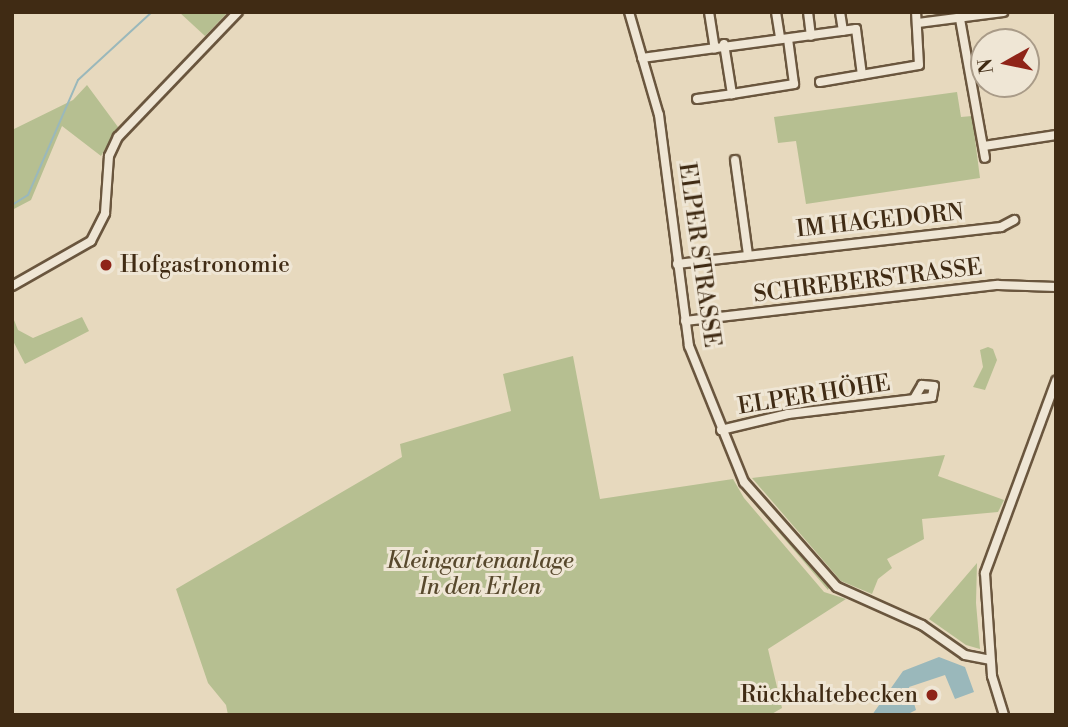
<!DOCTYPE html>
<meta charset="utf-8">
<style>
body{margin:0}
#map{position:relative;width:1068px;height:727px;overflow:hidden;background:#e7d9be;font-family:"Libre Bodoni",serif}
div>[style]{position:absolute}
.green>*{inset:0;background:#b6bf91}
.water>*{inset:0;background:#9ab8bb}
.stream>*{height:2px;margin:-1px;padding:0 1px;transform-origin:1px;border-radius:1px;background:#9ab8bb}
.roads{filter:drop-shadow(2px 0 #6a563e) drop-shadow(-2px 0 #6a563e) drop-shadow(0 2px #6a563e) drop-shadow(0 -2px #6a563e)}
.minor>*{height:8px;margin:-4px;padding:0 4px;transform-origin:4px;border-radius:4px;background:#efe6d5}
.dots>*{width:19px;height:19px;translate:-50% -50%;box-sizing:border-box;border:4px solid #efe6d5;border-radius:50%}
span{translate:-50% -50%;white-space:nowrap;text-align:center;line-height:1.15;-webkit-text-stroke:6px #efe6d5;paint-order:stroke}
.street-label{font-size:23px;color:#402b14}
.poi-label{font-size:23px;color:#402b14}
.left{translate:0 -50%;text-align:left}
.right{translate:-100% -50%;text-align:right}
.park-label{font-size:23px;color:#58492d;font-style:italic}
.frame{position:absolute;inset:0;border:14px solid #402b14;pointer-events:none}
.north{position:absolute;left:970px;top:28px;width:70px;height:70px;box-sizing:border-box;background:#efe6d5;border:2px solid #a99b88;border-radius:50%;rotate:261deg;font-size:19px;font-weight:700;line-height:28px;text-align:center;color:#402b14}
.north::after{content:'';display:block;margin:auto;width:24px;height:32px;background:#8f2418;clip-path:polygon(50% 0,100% 100%,50% 72%,0 100%)}
</style>
<div id="map">
<div class="green">
<div style="clip-path:polygon(179px 12px,228px 12px,205px 36px)"></div>
<div style="clip-path:polygon(87px 85px,118px 127px,101px 156px,62px 126px,31px 200px,12px 210px,12px 130px,73px 100px)"></div>
<div style="clip-path:polygon(957px 92px,961px 117px,972px 116px,980px 178px,806px 204px,796px 141px,778px 143px,774px 117px)"></div>
<div style="clip-path:polygon(12px 315px,18px 330px,33px 338px,82px 317px,89px 331px,25px 364px,12px 339px)"></div>
<div style="clip-path:polygon(988px 347px,993px 349px,997px 360px,985px 390px,973px 387px,983px 367px,980px 350px)"></div>
<div style="clip-path:polygon(573px 356px,600px 499px,733px 479px,744px 498px,824px 592px,846px 599px,768px 649px,782px 708px,770px 715px,228px 715px,226px 705px,208px 683px,176px 589px,402px 457px,400px 444px,511px 411px,503px 374px)"></div>
<div style="clip-path:polygon(714px 424px,737px 476px,830px 585px,828px 590px,745px 493px)"></div>
<div style="clip-path:polygon(945px 455px,938px 476px,1004px 500px,998px 512px,922px 519px,924px 539px,887px 559px,892px 568px,878px 579px,872px 594px,841px 581px,752px 478px)"></div>
<div style="clip-path:polygon(977px 563px,976px 603px,980px 649px,966px 645px,929px 619px)"></div>
</div>
<div class="water">
<div style="clip-path:polygon(939px 657px,965px 667px,974px 692px,955px 699px,945px 675px,909px 687px,916px 710px,906px 715px,872px 715px,903px 671px)"></div>
</div>
<div class="stream">
<div style="left:12px;top:205px;width:19px;rotate:-32deg"></div>
<div style="left:28px;top:195px;width:125px;rotate:-66.5deg"></div>
<div style="left:78px;top:80px;width:100px;rotate:-42.6deg"></div>
</div>
<div class="roads">
<div class="minor">
<div style="left:629px;top:12px;width:107px;rotate:73.8deg"></div>
<div style="left:659px;top:115px;width:233px;rotate:82.6deg"></div>
<div style="left:689px;top:346px;width:147px;rotate:68deg"></div>
<div style="left:744px;top:482px;width:140px;rotate:48.5deg"></div>
<div style="left:837px;top:587px;width:93px;rotate:24.1deg"></div>
<div style="left:922px;top:625px;width:52px;rotate:34.9deg"></div>
<div style="left:965px;top:655px;width:25px;rotate:11deg"></div>
<div style="left:709px;top:12px;width:37px;rotate:81deg"></div>
<div style="left:776px;top:12px;width:24px;rotate:81deg"></div>
<div style="left:808px;top:12px;width:24px;rotate:83deg"></div>
<div style="left:840px;top:12px;width:19px;rotate:81deg"></div>
<div style="left:960px;top:19px;width:141px;rotate:79.8deg"></div>
<div style="left:918px;top:23px;width:86px;rotate:-7.4deg"></div>
<div style="left:724px;top:44px;width:51px;rotate:80.9deg"></div>
<div style="left:732px;top:94px;width:63px;rotate:-9.2deg"></div>
<div style="left:794px;top:84px;width:45px;rotate:-97.6deg"></div>
<div style="left:642px;top:58px;width:216px;rotate:-7.7deg"></div>
<div style="left:856px;top:29px;width:46px;rotate:82.6deg"></div>
<div style="left:820px;top:82px;width:100px;rotate:-9.7deg"></div>
<div style="left:919px;top:65px;width:53px;rotate:-93.2deg"></div>
<div style="left:697px;top:99px;width:35px;rotate:-8deg"></div>
<div style="left:984px;top:146px;width:73px;rotate:-8.7deg"></div>
<div style="left:735px;top:160px;width:96px;rotate:82.2deg"></div>
<div style="left:677px;top:264px;width:326px;rotate:-6.5deg"></div>
<div style="left:1001px;top:227px;width:15px;rotate:-28deg"></div>
<div style="left:12px;top:286px;width:91px;rotate:-29.7deg"></div>
<div style="left:91px;top:241px;width:31px;rotate:-63deg"></div>
<div style="left:105px;top:213px;width:57px;rotate:-86deg"></div>
<div style="left:109px;top:156px;width:21px;rotate:-65deg"></div>
<div style="left:118px;top:137px;width:173px;rotate:-46.2deg"></div>
<div style="left:685px;top:321px;width:315px;rotate:-6.6deg"></div>
<div style="left:998px;top:285px;width:58px;rotate:2deg"></div>
<div style="left:721px;top:430px;width:69px;rotate:-13.4deg"></div>
<div style="left:788px;top:414px;width:145px;rotate:-6.7deg"></div>
<div style="left:932px;top:397px;width:11px;rotate:-80deg"></div>
<div style="left:934px;top:386px;width:12px;rotate:-175deg"></div>
<div style="left:922px;top:385px;width:16px;rotate:120deg"></div>
<div style="left:1004px;top:715px;width:41px;rotate:-107.1deg"></div>
<div style="left:992px;top:676px;width:103px;rotate:-93.9deg"></div>
<div style="left:985px;top:573px;width:205px;rotate:-69.7deg"></div>
</div>
</div>
<div class="dots">
<div style="left:106px;top:265px;background:#8f2418"></div>
<div style="left:932px;top:695px;background:#8f2418"></div>
</div>
<div class="street-label">
<span style="left:880px;top:221px;rotate:-6deg">IM HAGEDORN</span>
<span style="left:699px;top:255px;rotate:82deg">ELPER STRASSE</span>
<span style="left:868px;top:281px;rotate:-7deg">SCHREBERSTRASSE</span>
<span style="left:814px;top:395px;rotate:-9deg">ELPER HÖHE</span>
</div>
<div class="poi-label">
<span class="left" style="left:120px;top:265px">Hofgastronomie</span>
<span class="right" style="left:918px;top:695px">Rückhaltebecken</span>
</div>
<div class="park-label">
<span style="left:480px;top:574px">Kleingartenanlage<br>In den Erlen</span>
</div>
<div class="frame"></div>
<div class="north">N</div>
</div>
